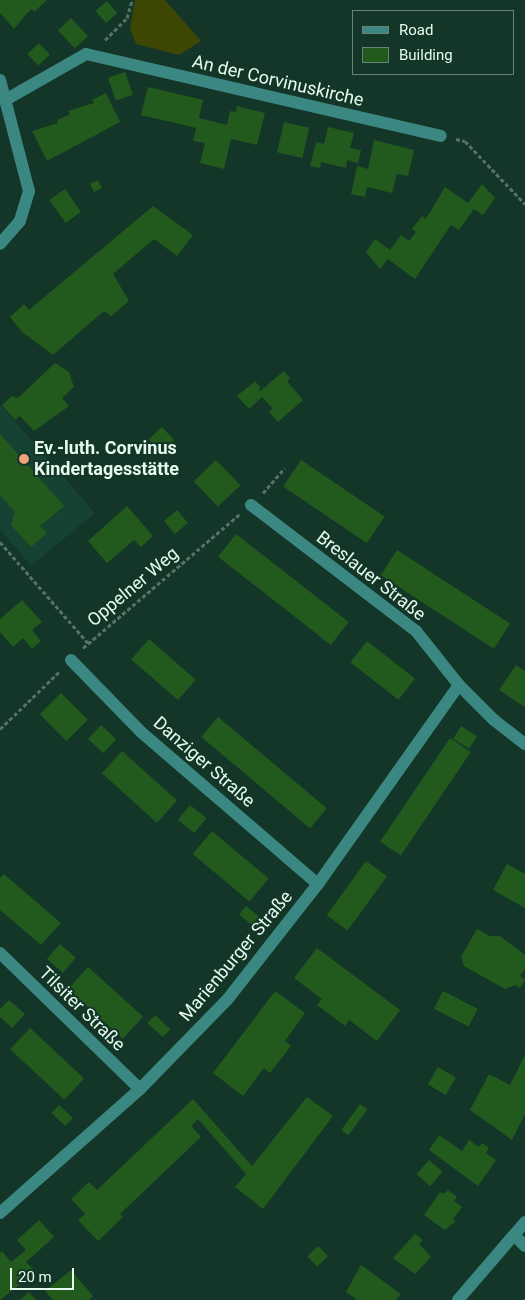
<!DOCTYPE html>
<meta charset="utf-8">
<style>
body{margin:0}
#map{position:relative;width:525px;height:1300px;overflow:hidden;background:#133628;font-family:Roboto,sans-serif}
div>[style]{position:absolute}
.built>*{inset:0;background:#154232}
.green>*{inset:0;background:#3d4603}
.building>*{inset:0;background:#225a1d;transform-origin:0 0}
.path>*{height:3px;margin-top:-1.5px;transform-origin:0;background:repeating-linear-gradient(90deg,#547366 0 4px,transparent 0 6.5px)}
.minor>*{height:12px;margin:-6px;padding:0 6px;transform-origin:6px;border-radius:6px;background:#3b8882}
.dots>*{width:14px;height:14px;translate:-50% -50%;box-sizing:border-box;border:2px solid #133628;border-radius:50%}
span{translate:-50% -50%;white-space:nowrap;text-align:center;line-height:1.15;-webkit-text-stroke:4px #133628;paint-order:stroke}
.street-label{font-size:18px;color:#e6faf0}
.poi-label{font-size:18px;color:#e6faf0;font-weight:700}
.left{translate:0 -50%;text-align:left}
.legend{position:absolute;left:352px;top:10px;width:162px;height:65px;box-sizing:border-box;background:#133628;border:1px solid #678478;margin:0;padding:6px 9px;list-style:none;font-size:15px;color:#e6faf0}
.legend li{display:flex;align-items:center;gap:10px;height:25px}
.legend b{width:25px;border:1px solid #678478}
.scale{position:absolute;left:10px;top:1268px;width:64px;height:22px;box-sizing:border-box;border:2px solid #e6faf0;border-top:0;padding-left:6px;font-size:15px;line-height:18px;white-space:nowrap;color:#e6faf0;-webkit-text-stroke:4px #133628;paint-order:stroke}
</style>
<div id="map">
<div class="built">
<div style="clip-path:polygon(0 404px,95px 513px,31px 566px,0 530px)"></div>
</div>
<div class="green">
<div style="clip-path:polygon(135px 0,165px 0,201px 41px,179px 55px,136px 44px,130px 29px)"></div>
</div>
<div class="building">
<div style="clip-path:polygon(0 0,47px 0,34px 12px,32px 9px,27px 13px,14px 29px,0 13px)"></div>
<div style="left:107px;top:1px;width:16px;height:15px;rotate:50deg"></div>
<div style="left:71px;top:18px;width:25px;height:18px;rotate:47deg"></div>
<div style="left:39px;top:43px;width:16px;height:16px;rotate:47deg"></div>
<div style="left:125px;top:72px;width:24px;height:18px;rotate:71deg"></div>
<div style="clip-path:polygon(148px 87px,203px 100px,199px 118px,227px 125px,230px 111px,236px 112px,237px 106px,265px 113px,257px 145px,231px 139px,224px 169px,200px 163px,205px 143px,193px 141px,196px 128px,141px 115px)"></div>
<div style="clip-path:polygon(106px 93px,120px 122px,47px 161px,32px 131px,58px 123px,57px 120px,70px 114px,68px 111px,94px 103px,92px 100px)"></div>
<div style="left:284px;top:122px;width:26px;height:31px;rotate:13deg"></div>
<div style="clip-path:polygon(328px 127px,354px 133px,350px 148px,361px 150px,358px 163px,347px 160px,346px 168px,321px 162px,320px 168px,310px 166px,316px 142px,324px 144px)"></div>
<div style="clip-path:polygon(374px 140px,414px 150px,408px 176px,397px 174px,392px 193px,367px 187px,365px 197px,351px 194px,357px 166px,368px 169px)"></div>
<div style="left:98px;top:180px;width:9px;height:9px;rotate:63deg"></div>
<div style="clip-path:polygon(482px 184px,495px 198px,483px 215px,474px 209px,459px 230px,451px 225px,415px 279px,388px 259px,380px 269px,366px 252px,375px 239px,390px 250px,401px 235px,409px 241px,416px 232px,412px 229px,422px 216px,426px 219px,445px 187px,468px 203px)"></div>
<div style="left:65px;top:189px;width:28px;height:19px;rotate:55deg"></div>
<div style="clip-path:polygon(153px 206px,193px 235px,177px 256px,154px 239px,113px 274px,129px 301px,111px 316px,104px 311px,53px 355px,22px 332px,10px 317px,24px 304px,29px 310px)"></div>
<div style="clip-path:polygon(55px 363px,69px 372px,74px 387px,62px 398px,69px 406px,34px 431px,20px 416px,15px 420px,2px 405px,12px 396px,18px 398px)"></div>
<div style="clip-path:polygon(284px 371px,290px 378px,287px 381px,303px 400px,278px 422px,269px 412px,273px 409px,262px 397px,249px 409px,237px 396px,255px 381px,260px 387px,259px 392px)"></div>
<div style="left:162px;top:427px;width:18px;height:18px;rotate:47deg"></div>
<div style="clip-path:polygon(0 434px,64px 506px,40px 526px,47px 533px,31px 547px,11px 525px,15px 512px,0 495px)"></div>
<div style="left:216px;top:460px;width:35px;height:31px;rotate:46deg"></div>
<div style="left:301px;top:460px;width:101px;height:32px;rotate:34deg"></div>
<div style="clip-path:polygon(127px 506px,153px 536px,141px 547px,134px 540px,107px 563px,88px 541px)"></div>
<div style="left:177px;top:510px;width:17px;height:17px;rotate:50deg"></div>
<div style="left:236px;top:534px;width:143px;height:29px;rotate:38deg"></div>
<div style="left:397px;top:550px;width:135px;height:30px;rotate:33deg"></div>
<div style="clip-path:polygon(22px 600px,42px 622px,32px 630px,41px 641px,32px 649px,23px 638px,13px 647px,0 632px,0 619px)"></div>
<div style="left:149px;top:639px;width:62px;height:27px;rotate:41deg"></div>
<div style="left:367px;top:641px;width:61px;height:27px;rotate:38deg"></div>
<div style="clip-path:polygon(516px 665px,525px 671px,525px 707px,499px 690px)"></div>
<div style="left:61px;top:693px;width:38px;height:30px;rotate:45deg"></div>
<div style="left:218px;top:717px;width:142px;height:26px;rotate:40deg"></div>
<div style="left:101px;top:725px;width:21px;height:19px;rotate:43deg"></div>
<div style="left:461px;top:726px;width:19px;height:15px;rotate:32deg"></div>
<div style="left:450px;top:738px;width:25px;height:125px;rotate:34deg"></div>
<div style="left:122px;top:751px;width:74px;height:30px;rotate:42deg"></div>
<div style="left:190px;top:805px;width:21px;height:19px;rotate:39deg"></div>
<div style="left:212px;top:831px;width:74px;height:30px;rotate:40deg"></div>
<div style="left:366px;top:861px;width:26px;height:67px;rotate:36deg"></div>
<div style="clip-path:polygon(507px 864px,525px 874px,525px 908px,493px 890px)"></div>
<div style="clip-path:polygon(4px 874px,61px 923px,41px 945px,0 910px,0 878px)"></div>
<div style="left:246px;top:906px;width:19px;height:11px;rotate:39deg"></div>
<div style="clip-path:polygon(477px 929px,490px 936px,500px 936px,525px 955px,525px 969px,520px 976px,525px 980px,520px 988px,515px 985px,505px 989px,464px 966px,461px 957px)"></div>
<div style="left:60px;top:944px;width:21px;height:20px;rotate:41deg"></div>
<div style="clip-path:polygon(317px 948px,400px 1010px,377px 1041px,349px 1020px,345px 1026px,317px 1005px,322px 999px,294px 978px)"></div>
<div style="left:88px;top:967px;width:74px;height:30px;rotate:42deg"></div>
<div style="clip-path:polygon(275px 991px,305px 1013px,285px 1041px,291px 1046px,270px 1073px,264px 1068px,243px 1096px,213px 1073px)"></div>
<div style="left:443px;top:991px;width:39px;height:20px;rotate:27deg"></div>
<div style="clip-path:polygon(9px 1000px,25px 1014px,12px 1028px,0 1017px,0 1009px)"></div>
<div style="left:155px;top:1015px;width:21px;height:11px;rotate:43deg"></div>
<div style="left:30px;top:1028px;width:74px;height:29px;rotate:43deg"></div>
<div style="clip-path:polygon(525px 1055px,525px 1114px,512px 1140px,470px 1110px,489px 1074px,510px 1085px)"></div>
<div style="left:438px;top:1067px;width:21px;height:20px;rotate:31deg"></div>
<div style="clip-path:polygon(307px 1097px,333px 1116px,263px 1209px,235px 1187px,246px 1174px,198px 1119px,191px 1126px,201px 1137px,120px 1214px,123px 1217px,98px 1241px,78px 1220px,85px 1214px,71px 1199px,89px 1182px,97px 1190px,193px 1099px,252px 1166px)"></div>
<div style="left:360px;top:1104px;width:9px;height:32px;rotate:36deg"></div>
<div style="left:59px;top:1105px;width:19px;height:11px;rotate:43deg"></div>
<div style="clip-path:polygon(439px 1135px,462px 1151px,469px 1140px,479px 1147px,482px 1143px,489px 1148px,486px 1153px,496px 1160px,478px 1186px,429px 1150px)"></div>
<div style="left:429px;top:1160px;width:18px;height:19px;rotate:41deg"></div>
<div style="clip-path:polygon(448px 1190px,457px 1197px,454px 1201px,462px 1207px,453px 1219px,456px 1221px,445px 1230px,424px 1215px,440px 1192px,444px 1194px)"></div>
<div style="clip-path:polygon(39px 1220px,54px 1237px,26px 1262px,36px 1272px,0 1300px,0 1253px,2px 1251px,11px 1262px,26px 1250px,17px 1240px)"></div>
<div style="clip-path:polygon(415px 1234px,423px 1240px,419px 1244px,431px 1257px,415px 1274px,393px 1258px)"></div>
<div style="left:318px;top:1246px;width:14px;height:15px;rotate:45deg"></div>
<div style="clip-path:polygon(361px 1265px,401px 1294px,396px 1300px,357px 1300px,346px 1292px)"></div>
<div style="clip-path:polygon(71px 1270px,93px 1296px,89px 1300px,53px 1300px,45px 1291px)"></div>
<div style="clip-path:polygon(29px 1292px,36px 1300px,20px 1300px)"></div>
</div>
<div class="path">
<div style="left:105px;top:40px;width:31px;rotate:-45deg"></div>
<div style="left:127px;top:18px;width:19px;rotate:-74deg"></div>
<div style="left:456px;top:139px;width:9px;rotate:13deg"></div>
<div style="left:465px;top:141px;width:87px;rotate:46.4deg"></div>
<div style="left:263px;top:493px;width:33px;rotate:-49deg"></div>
<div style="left:0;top:542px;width:134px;rotate:48.9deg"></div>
<div style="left:83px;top:648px;width:206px;rotate:-40.5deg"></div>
<div style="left:0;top:729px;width:82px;rotate:-44deg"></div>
<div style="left:525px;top:1300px;width:1px;rotate:-90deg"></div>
</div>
<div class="minor">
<div style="left:0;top:80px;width:115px;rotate:75.4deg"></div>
<div style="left:29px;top:191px;width:31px;rotate:107deg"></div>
<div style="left:20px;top:221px;width:30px;rotate:131deg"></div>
<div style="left:7px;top:99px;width:91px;rotate:-29.7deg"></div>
<div style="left:86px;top:54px;width:364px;rotate:13deg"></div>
<div style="left:251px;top:505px;width:208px;rotate:37.4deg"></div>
<div style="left:416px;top:631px;width:69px;rotate:51.5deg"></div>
<div style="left:459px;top:685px;width:49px;rotate:45deg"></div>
<div style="left:494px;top:720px;width:39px;rotate:38deg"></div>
<div style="left:71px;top:660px;width:100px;rotate:45.8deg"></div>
<div style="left:141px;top:732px;width:233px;rotate:40.7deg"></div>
<div style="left:0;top:953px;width:195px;rotate:44.2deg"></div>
<div style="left:0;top:1213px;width:187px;rotate:-41.5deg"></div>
<div style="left:140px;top:1089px;width:124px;rotate:-45.7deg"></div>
<div style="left:227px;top:1000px;width:147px;rotate:-51.9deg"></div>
<div style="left:318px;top:884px;width:244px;rotate:-54.7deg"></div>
<div style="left:515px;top:1236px;width:14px;rotate:45deg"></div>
<div style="left:458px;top:1300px;width:103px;rotate:-49.3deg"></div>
</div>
<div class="dots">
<div style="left:24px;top:459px;background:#f0a279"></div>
</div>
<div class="street-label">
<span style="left:278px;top:81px;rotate:13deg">An der Corvinuskirche</span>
<span style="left:371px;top:576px;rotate:38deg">Breslauer Straße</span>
<span style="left:133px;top:587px;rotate:-40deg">Oppelner Weg</span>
<span style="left:204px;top:762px;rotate:41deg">Danziger Straße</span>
<span style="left:236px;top:956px;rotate:-50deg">Marienburger Straße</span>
<span style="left:82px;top:1009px;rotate:44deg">Tilsiter Straße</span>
</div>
<div class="poi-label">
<span class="left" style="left:34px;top:459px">Ev.-luth. Corvinus<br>Kindertagesstätte</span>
</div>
<ul class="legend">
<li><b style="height:6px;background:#3b8882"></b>Road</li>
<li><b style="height:14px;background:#225a1d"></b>Building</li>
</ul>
<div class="scale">20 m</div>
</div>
